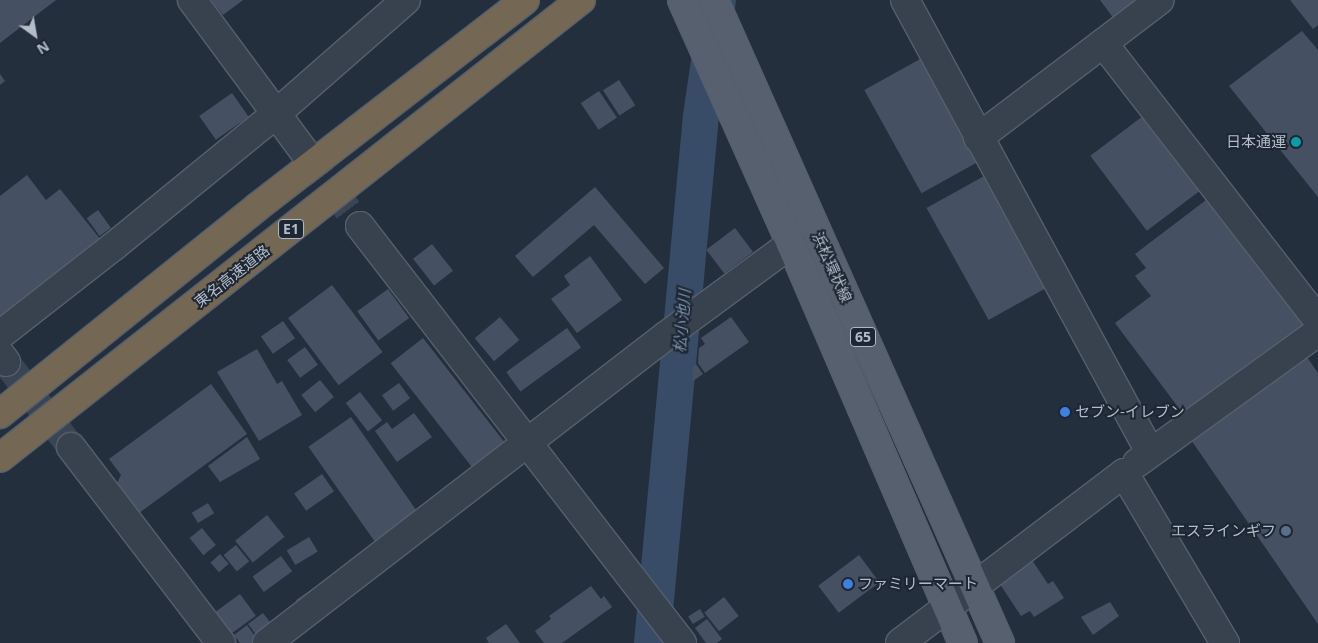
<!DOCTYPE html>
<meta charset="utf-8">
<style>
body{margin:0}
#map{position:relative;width:1318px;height:643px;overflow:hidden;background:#242f3e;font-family:"Open Sans","Noto Sans JP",sans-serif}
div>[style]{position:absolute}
.river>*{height:36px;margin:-18px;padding:0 18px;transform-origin:18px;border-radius:18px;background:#394c67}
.building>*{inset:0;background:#455162;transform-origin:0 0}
.minor-tunnel>*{height:28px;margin-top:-14px;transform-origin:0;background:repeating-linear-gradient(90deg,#3a4453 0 28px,transparent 0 42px)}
.roads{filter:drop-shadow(1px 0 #565f6c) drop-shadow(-1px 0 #565f6c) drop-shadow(0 1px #565f6c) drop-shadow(0 -1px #565f6c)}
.minor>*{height:28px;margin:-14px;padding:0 14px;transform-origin:14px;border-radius:14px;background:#38414e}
.major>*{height:28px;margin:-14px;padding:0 14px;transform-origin:14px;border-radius:14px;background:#56606e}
.highway>*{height:28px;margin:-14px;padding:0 14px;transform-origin:14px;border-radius:14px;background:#746855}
.dots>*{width:14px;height:14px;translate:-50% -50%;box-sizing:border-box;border:2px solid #1d2633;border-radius:50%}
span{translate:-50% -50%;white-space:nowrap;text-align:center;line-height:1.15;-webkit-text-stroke:4px #1d2633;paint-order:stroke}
.shield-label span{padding:1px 4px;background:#1d2633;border:1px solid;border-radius:4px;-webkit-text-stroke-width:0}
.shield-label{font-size:14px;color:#b4bcc9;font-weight:700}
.poi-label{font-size:15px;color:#b4bcc9}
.right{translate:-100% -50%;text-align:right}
.left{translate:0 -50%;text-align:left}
.street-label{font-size:15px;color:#b4bcc9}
.water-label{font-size:16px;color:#7c92b1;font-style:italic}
.north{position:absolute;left:10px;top:10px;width:50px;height:50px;-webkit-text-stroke:4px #1d2633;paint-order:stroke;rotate:148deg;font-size:14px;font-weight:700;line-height:20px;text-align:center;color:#b4bcc9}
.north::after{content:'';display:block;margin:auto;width:18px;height:22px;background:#b4bcc9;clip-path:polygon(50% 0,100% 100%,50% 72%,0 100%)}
</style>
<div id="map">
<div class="river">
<div style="left:652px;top:643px;width:529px;rotate:-84.69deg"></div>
<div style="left:701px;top:116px;width:117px;rotate:-81.7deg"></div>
</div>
<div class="building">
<div style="clip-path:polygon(0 0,56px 0,0 43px)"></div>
<div style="clip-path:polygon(211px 0,243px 0,223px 15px)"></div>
<div style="clip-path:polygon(1100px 0,1148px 0,1117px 23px)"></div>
<div style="clip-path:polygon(1290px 0,1318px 0,1318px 25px,1313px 29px)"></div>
<div style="clip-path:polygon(1302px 31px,1318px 50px,1318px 197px,1229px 86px)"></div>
<div style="left:922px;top:58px;width:118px;height:66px;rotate:61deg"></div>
<div style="clip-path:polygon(0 74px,5px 81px,0 85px)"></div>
<div style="left:619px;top:80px;width:30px;height:19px;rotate:57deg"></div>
<div style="left:599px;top:91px;width:32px;height:22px;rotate:56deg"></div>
<div style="left:232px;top:93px;width:29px;height:40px;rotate:55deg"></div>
<div style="left:1147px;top:113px;width:94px;height:71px;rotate:53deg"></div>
<div style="clip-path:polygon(27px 175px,46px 200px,60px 189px,101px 240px,0 320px,0 196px)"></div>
<div style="left:986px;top:175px;width:128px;height:68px;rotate:61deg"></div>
<div style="clip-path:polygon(595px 187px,664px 268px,645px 284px,594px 225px,533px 277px,515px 256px)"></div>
<div style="clip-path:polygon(1210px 197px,1306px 323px,1184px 415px,1115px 323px,1151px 296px,1135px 276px,1146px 268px,1135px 254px)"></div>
<div style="left:98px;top:210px;width:22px;height:14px;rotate:54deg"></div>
<div style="left:735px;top:228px;width:30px;height:36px;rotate:53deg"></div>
<div style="left:432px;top:244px;width:34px;height:24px;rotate:52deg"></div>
<div style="clip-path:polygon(590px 256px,622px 300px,577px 333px,551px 299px,570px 285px,564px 276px)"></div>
<div style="left:332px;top:285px;width:84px;height:55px;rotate:53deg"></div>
<div style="left:388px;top:289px;width:36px;height:38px;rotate:54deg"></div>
<div style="left:500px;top:317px;width:30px;height:33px;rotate:50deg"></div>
<div style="clip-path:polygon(731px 317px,749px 342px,705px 373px,698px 363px,699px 348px,705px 344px,701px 338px)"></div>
<div style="left:283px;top:321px;width:21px;height:27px;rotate:55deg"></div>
<div style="left:567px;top:328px;width:24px;height:75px;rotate:54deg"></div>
<div style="left:423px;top:338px;width:141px;height:41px;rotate:52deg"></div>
<div style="left:305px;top:347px;width:22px;height:22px;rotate:54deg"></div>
<div style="clip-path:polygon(257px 349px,277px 384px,282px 381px,302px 415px,259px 441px,217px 372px)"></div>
<div style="clip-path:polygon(1307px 357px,1318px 373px,1318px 624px,1189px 437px)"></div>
<div style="clip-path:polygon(696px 364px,703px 374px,693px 381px,692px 368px)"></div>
<div style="left:320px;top:380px;width:22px;height:24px;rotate:51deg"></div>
<div style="left:399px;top:383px;width:19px;height:21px;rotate:54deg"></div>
<div style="clip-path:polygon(211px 384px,247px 434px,135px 516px,115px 487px,121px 475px,109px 459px)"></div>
<div style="left:360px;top:392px;width:36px;height:18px;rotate:52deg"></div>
<div style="clip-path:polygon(414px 413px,432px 437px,397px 462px,375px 431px,387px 422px,392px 429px)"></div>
<div style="left:351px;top:417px;width:123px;height:52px;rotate:55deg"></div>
<div style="clip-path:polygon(247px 437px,260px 459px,220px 482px,208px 466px)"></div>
<div style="left:322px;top:474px;width:21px;height:34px;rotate:55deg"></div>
<div style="left:208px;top:503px;width:12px;height:19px;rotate:59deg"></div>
<div style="left:267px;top:515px;width:28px;height:41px;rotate:51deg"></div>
<div style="left:202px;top:528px;width:22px;height:16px;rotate:51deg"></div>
<div style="left:309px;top:537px;width:17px;height:26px;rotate:59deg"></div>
<div style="left:236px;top:545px;width:21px;height:16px;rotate:51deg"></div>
<div style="left:220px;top:554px;width:13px;height:13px;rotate:48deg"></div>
<div style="left:859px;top:555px;width:34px;height:51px;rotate:53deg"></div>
<div style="left:281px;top:556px;width:19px;height:35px;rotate:54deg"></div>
<div style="clip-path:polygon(1032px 560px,1048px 584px,1053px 581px,1064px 598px,1034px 617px,1030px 611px,1021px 616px,998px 581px)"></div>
<div style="clip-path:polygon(318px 585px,323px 592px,300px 606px,296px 600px)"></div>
<div style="clip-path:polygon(591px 586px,601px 599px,604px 596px,612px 607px,562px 643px,544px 643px,535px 631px,551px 619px,549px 616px)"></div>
<div style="left:240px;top:594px;width:27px;height:31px;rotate:54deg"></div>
<div style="left:724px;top:597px;width:24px;height:25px;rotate:52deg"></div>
<div style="clip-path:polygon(1110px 602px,1119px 616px,1093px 635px,1081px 617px)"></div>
<div style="clip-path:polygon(293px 604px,298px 611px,260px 640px,248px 624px,263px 613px,270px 622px)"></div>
<div style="left:700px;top:609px;width:9px;height:14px;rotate:58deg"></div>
<div style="clip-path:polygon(707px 619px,722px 639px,717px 643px,706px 643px,695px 628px)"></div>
<div style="clip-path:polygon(506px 624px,520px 643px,489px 643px,486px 638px)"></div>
<div style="clip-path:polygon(247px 625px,259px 642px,257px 643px,240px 643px,234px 635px)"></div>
</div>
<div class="minor-tunnel">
<div style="left:306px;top:154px;width:90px;rotate:53.1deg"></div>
<div style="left:6px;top:362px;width:107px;rotate:52.6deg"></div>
</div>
<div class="roads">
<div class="minor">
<div style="left:192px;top:0;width:192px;rotate:53.5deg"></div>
<div style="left:905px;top:0;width:514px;rotate:61.54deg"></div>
<div style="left:1103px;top:43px;width:351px;rotate:52.2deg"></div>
<div style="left:978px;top:138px;width:228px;rotate:-37.2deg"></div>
<div style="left:360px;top:226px;width:527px;rotate:52.33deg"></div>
<div style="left:0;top:335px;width:145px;rotate:-38deg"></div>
<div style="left:114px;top:246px;width:210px;rotate:-39.2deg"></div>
<div style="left:277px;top:113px;width:171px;rotate:-41.2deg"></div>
<div style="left:0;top:354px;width:10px;rotate:53deg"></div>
<div style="left:71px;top:447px;width:247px;rotate:52.6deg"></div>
<div style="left:1137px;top:463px;width:223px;rotate:-35.9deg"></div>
<div style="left:267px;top:643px;width:505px;rotate:-37.6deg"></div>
<div style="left:667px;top:335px;width:154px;rotate:-36.3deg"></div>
<div style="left:900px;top:643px;width:281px;rotate:-37.2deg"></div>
<div style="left:1124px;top:473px;width:198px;rotate:59.3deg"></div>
</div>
<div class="major">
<div style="left:682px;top:0;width:267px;rotate:65.9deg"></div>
<div style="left:791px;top:244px;width:434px;rotate:66.7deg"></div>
<div style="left:714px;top:0;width:704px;rotate:66.02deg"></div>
</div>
<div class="highway">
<div style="left:0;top:414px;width:329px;rotate:-38.8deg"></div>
<div style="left:256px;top:208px;width:340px;rotate:-37.7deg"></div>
<div style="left:0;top:458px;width:740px;rotate:-38.25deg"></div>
</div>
</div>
<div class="dots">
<div style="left:1296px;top:142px;background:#0f9aa8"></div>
<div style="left:1065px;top:412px;background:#3f7fe0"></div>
<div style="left:1286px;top:531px;background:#5c6f8a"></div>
<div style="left:848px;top:584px;background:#3f7fe0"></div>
</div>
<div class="shield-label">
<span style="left:291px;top:229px">E1</span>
<span style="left:863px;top:337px">65</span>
</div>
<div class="poi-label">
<span class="right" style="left:1286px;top:142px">日本通運</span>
<span class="left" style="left:1075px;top:412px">セブン-イレブン</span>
<span class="right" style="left:1276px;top:531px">エスラインギフ</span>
<span class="left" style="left:858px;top:584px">ファミリーマート</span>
</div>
<div class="street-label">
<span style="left:832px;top:267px;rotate:66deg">浜松環状線</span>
<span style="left:232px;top:276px;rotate:-38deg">東名高速道路</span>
</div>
<div class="water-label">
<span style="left:682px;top:321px;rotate:-85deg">松小池川</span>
</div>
<div class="north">N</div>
</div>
